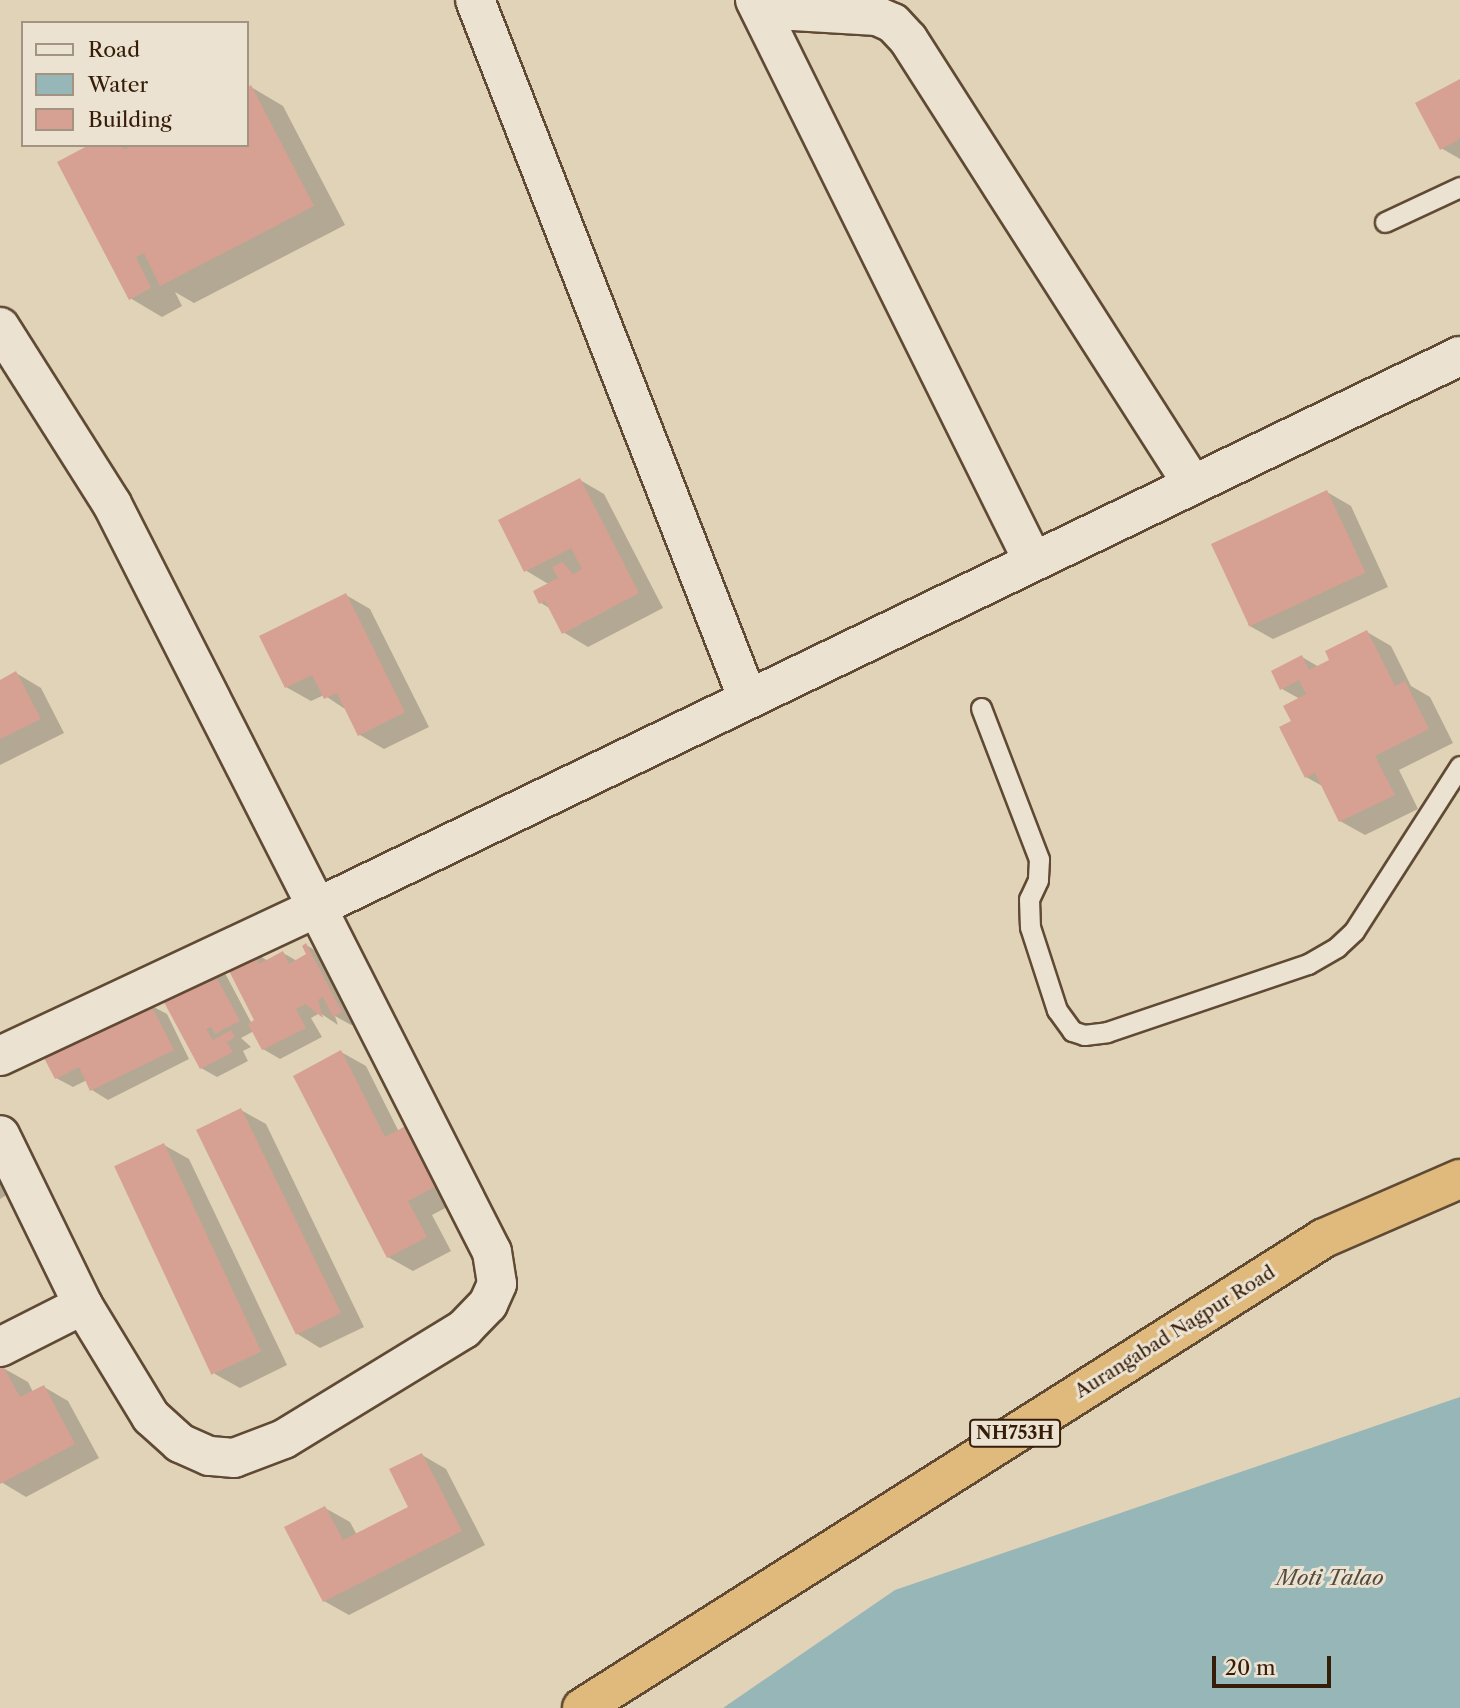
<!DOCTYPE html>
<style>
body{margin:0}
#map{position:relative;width:1460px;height:1708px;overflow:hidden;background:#e0d3b8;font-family:"Libre Caslon Text",serif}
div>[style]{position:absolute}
.water>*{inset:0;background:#96b6b7}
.shadow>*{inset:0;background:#0003}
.building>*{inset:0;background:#d6a193;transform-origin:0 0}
.roads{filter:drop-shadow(2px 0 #604a34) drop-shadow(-2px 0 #604a34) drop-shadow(0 2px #604a34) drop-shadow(0 -2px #604a34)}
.lane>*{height:19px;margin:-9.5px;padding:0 9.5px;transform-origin:9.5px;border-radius:9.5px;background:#ebe2d1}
.street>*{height:38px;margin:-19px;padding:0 19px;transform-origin:19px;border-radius:19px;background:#ebe2d1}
.highway>*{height:38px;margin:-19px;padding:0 19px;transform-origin:19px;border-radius:19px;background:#e0ba7c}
span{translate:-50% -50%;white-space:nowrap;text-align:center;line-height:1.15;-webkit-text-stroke:6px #ebe2d1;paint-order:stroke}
.shield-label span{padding:2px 5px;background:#ebe2d1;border:2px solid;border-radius:5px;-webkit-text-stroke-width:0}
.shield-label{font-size:18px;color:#361d08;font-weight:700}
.street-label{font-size:19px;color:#361d08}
.water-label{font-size:21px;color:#534b3d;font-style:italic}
.legend{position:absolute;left:21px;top:21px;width:228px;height:126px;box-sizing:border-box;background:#ebe2d1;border:2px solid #a39381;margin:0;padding:9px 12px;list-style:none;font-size:21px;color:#361d08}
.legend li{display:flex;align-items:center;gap:14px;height:35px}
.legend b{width:35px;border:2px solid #a39381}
.scale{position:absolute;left:1212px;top:1656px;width:119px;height:32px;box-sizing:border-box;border:4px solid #361d08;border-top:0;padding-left:9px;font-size:21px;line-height:24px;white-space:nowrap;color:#361d08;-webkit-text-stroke:5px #ebe2d1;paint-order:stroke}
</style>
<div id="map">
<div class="water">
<div style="clip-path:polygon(1460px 1397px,1460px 1708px,723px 1708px,895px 1590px)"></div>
</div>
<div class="shadow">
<div style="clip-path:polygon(1460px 81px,1460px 159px,1441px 148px)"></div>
<div style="clip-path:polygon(251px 87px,283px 106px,345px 225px,194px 303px,175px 292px,182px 306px,162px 317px,130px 298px,93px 145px,247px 145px,247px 90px)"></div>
<div style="clip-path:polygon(580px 480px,604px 494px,663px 608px,588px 647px,563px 632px,551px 609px,541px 603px,550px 585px,525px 570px)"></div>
<div style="clip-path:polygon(1327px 492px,1351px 506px,1388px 587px,1273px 639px,1248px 625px)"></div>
<div style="clip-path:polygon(346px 595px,370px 609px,429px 727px,384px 749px,360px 735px,348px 711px,324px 695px,311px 701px,286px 687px)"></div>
<div style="clip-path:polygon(1367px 632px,1391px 646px,1411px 686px,1430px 697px,1453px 743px,1399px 770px,1418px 809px,1365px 835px,1340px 821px,1324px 787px,1306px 777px,1293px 722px,1300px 699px,1282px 689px,1302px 657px,1319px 667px,1332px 661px)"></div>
<div style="clip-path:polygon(16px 673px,41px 688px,64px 733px,0 765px,0 682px)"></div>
<div style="clip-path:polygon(306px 945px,323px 955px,357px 1022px,351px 1025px,335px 1016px,338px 1025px,320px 1013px,311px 1018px,322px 1037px,280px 1059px,263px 1049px,254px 1031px,241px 1038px,251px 1047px,243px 1051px,248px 1061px,217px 1077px,201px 1068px,209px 966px,226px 975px,252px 1024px,257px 1021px,250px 950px,268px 961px,283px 953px,297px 961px,308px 955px)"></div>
<div style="clip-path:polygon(150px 1005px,167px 1014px,189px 1059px,108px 1100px,92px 1090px,87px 1080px,73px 1087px,56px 1078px)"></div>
<div style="clip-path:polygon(341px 1052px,366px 1066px,399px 1132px,470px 1195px,432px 1215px,451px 1251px,413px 1271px,388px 1257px)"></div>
<div style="clip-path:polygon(241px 1110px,266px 1124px,364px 1327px,320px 1348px,296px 1333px)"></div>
<div style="clip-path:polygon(164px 1145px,189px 1159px,287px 1365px,240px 1388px,215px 1374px)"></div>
<div style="clip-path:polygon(0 1180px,8px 1194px,0 1199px)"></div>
<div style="clip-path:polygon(3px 1368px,28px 1382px,33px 1392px,44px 1387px,68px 1401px,99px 1458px,26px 1497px,1px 1482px,0 1370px)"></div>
<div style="clip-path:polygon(422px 1455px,446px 1469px,485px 1545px,349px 1615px,324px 1601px,325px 1508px,350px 1522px,357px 1535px,410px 1508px)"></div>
</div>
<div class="building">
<div style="clip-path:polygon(1460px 79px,1460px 139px,1440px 150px,1415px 103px)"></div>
<div style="clip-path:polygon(251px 85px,314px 206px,160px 286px,144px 253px,136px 257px,151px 288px,129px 300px,57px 162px,89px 145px,122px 145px,124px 150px,133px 145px,247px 145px,247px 88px)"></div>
<div style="clip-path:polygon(580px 478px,639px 593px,562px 634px,545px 601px,539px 604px,533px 591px,558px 578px,552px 567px,562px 562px,573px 574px,582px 569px,571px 548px,524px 572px,498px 520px)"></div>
<div style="left:1327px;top:490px;width:91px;height:128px;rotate:65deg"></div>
<div style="clip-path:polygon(346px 593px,405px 712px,358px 736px,337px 693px,324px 699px,312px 675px,285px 688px,259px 636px)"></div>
<div style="clip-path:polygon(1367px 630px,1395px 686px,1405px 681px,1429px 729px,1375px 756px,1395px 795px,1339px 822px,1315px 773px,1305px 778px,1279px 727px,1291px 721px,1283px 706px,1306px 694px,1299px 680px,1280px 690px,1271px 671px,1302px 655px,1309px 670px,1329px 660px,1325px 651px)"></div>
<div style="clip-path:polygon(16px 671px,41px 719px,0 739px,0 680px)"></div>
<div style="clip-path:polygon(306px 943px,342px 1012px,333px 1017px,323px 997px,318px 1000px,323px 1018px,305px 1004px,296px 1009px,306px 1028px,262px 1050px,248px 1024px,254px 1020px,224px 961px,250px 948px,259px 964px,283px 951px,289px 964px,306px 954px,302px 946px)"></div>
<div style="clip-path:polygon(209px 964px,240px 1021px,215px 1034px,211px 1027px,206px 1029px,213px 1040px,231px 1030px,235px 1037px,227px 1042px,233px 1052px,200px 1069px,158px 991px)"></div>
<div style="clip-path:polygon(150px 1003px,174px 1050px,90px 1091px,79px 1067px,55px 1079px,43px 1056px)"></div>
<div style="clip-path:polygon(341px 1050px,385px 1137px,415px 1121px,446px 1181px,408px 1201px,427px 1237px,387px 1258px,293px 1076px)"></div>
<div style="left:241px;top:1108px;width:228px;height:50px;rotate:64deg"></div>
<div style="left:164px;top:1143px;width:230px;height:55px;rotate:65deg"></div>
<div style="clip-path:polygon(3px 1366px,20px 1397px,44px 1385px,75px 1444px,0 1484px,0 1368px)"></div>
<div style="clip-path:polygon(422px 1453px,462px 1531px,323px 1602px,284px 1527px,325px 1506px,343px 1540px,408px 1507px,389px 1469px)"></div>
</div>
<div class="roads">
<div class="lane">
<div style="left:1385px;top:222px;width:83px;rotate:-25deg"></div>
<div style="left:981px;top:708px;width:162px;rotate:69deg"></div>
<div style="left:1039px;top:859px;width:21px;rotate:93deg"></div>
<div style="left:1038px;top:880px;width:21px;rotate:115deg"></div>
<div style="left:1029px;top:899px;width:28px;rotate:88deg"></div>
<div style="left:1030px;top:927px;width:87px;rotate:72deg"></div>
<div style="left:1057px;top:1010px;width:26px;rotate:54deg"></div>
<div style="left:1072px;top:1031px;width:13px;rotate:18deg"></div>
<div style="left:1084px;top:1035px;width:23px;rotate:-7deg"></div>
<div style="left:1107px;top:1032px;width:212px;rotate:-18.7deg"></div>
<div style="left:1308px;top:964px;width:34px;rotate:-30deg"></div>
<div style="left:1337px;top:947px;width:23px;rotate:-43deg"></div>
<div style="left:1354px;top:931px;width:196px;rotate:-57.3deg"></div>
</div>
<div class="street">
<div style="left:475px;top:0;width:750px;rotate:68.67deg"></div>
<div style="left:755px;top:0;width:626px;rotate:63.64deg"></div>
<div style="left:760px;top:9px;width:117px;rotate:3.4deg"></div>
<div style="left:877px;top:16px;width:17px;rotate:24deg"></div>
<div style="left:893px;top:23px;width:22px;rotate:47deg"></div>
<div style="left:908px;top:39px;width:529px;rotate:57.42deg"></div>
<div style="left:0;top:327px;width:209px;rotate:57.7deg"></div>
<div style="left:112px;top:504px;width:839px;rotate:63.07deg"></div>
<div style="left:492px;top:1252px;width:32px;rotate:81deg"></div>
<div style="left:497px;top:1284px;width:22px;rotate:114deg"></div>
<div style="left:488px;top:1304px;width:35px;rotate:134deg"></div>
<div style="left:464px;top:1329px;width:211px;rotate:148.6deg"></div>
<div style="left:284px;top:1439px;width:53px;rotate:159.2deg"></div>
<div style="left:234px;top:1458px;width:25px;rotate:-175deg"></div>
<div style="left:209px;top:1456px;width:32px;rotate:-156deg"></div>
<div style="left:180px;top:1443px;width:39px;rotate:-138deg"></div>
<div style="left:151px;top:1417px;width:131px;rotate:-121.3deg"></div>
<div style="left:83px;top:1305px;width:189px;rotate:-116deg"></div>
<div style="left:0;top:1056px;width:349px;rotate:-25.1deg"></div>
<div style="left:316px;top:908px;width:1270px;rotate:-25.76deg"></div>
<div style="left:0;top:1347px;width:93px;rotate:-26.8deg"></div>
</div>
<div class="highway">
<div style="left:582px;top:1708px;width:878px;rotate:-32.35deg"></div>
<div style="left:1324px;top:1238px;width:148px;rotate:-23.5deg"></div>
</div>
</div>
<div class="shield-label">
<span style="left:1015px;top:1433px">NH753H</span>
</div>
<div class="street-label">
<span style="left:1175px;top:1332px;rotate:-32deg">Aurangabad Nagpur Road</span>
</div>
<div class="water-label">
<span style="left:1330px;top:1578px">Moti Talao</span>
</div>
<ul class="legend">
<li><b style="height:9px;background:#ebe2d1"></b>Road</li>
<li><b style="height:19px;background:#96b6b7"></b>Water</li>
<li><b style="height:19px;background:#d6a193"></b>Building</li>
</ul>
<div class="scale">20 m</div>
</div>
